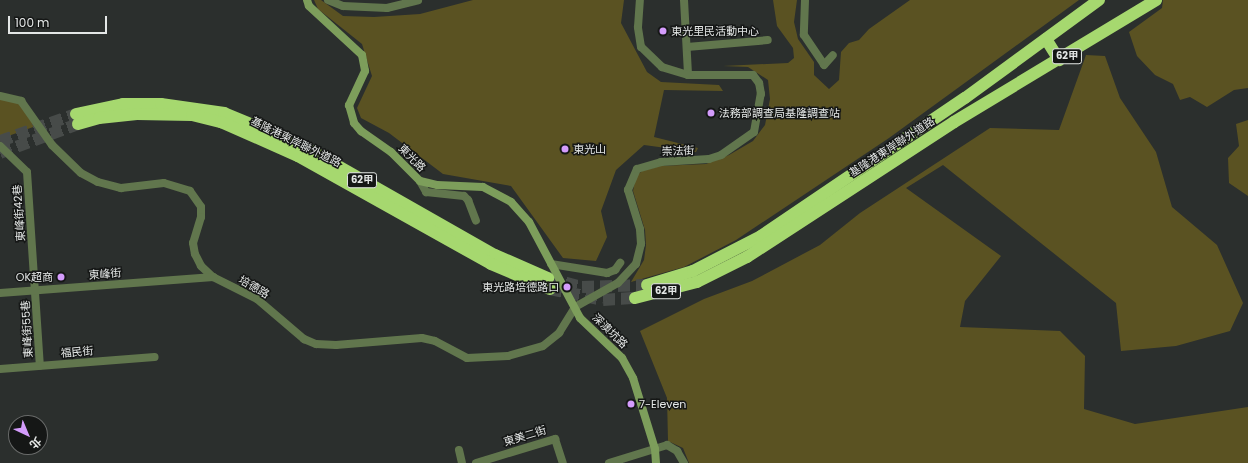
<!DOCTYPE html>
<meta charset="utf-8">
<style>
body{margin:0}
#map{position:relative;width:1248px;height:463px;overflow:hidden;background:#2b2f2d;font-family:Poppins,"Noto Sans TC",sans-serif}
div>[style]{position:absolute}
.green>*{inset:0;background:#5a5222}
.highway-tunnel>*{height:12px;margin-top:-6px;transform-origin:0;background:repeating-linear-gradient(90deg,#474b49 0 12px,transparent 0 18px)}
.street>*{height:8px;margin:-4px;padding:0 4px;transform-origin:4px;border-radius:4px;background:#61764d}
.secondary>*{height:8px;margin:-4px;padding:0 4px;transform-origin:4px;border-radius:4px;background:#7d9e5b}
.highway>*{height:12px;margin:-6px;padding:0 6px;transform-origin:6px;border-radius:6px;background:#a6d86f}
.dots>*{width:11px;height:11px;translate:-50% -50%;box-sizing:border-box;border:2px solid #151716;border-radius:50%}
span{translate:-50% -50%;white-space:nowrap;text-align:center;line-height:1.15;-webkit-text-stroke:3px #151716;paint-order:stroke}
.shield-label span{padding:1px 3px;background:#151716;border:1px solid;border-radius:3px;-webkit-text-stroke-width:0}
.shield-label{font-size:10px;color:#e4e7e6;font-weight:700}
.poi-label{font-size:11px;color:#e4e7e6}
.left{translate:0 -50%;text-align:left}
.right{translate:-100% -50%;text-align:right}
.street-label{font-size:11px;color:#e4e7e6}
.north{position:absolute;left:8px;top:415px;width:40px;height:40px;box-sizing:border-box;background:#151716;border:1px solid #686a69;border-radius:50%;rotate:136deg;font-size:11px;font-weight:700;line-height:16px;text-align:center;color:#e4e7e6}
.north::after{content:'';display:block;margin:auto;width:14px;height:18px;background:#d49cfc;clip-path:polygon(50% 0,100% 100%,50% 72%,0 100%)}
.scale{position:absolute;left:8px;top:16px;width:99px;height:18px;box-sizing:border-box;border:2px solid #e4e7e6;border-top:0;padding-left:5px;font-size:12px;line-height:14px;white-space:nowrap;color:#e4e7e6;-webkit-text-stroke:3px #151716;paint-order:stroke}
</style>
<div id="map">
<div class="green">
<div style="clip-path:polygon(314px 0,321px 0,343px 16px,374px 17px,420px 14px,473px 0,624px 0,621px 23px,647px 72px,661px 82px,719px 85px,723px 91px,664px 90px,654px 137px,698px 148px,696px 152px,644px 145px,616px 170px,601px 211px,607px 237px,596px 261px,563px 258px,511px 186px,443px 174px,389px 133px,361px 118px,357px 108px,372px 76px,362px 44px,318px 9px)"></div>
<div style="clip-path:polygon(773px 0,797px 0,794px 22px,798px 39px,814px 62px,814px 75px,829px 89px,839px 80px,841px 52px,849px 43px,859px 40px,869px 29px,910px 0,1079px 0,889px 138px,736px 240px,684px 267px,631px 282px,644px 260px,646px 245px,645px 230px,633px 191px,636px 176px,642px 171px,660px 166px,706px 164px,729px 155px,753px 141px,765px 125px,770px 99px,768px 80px,748px 67px,723px 66px,788px 63px,794px 58px,793px 48px,777px 26px)"></div>
<div style="clip-path:polygon(1163px 0,1248px 0,1248px 88px,1234px 90px,1207px 107px,1190px 97px,1180px 100px,1173px 84px,1155px 75px,1137px 56px,1129px 32px,1162px 8px)"></div>
<div style="clip-path:polygon(1086px 55px,1105px 56px,1120px 98px,1156px 152px,1172px 207px,1217px 245px,1243px 303px,1230px 331px,1176px 346px,1121px 351px,1116px 303px,943px 165px,906px 188px,1001px 256px,965px 301px,960px 327px,1060px 331px,1085px 356px,1084px 409px,1135px 424px,1248px 407px,1248px 463px,689px 463px,683px 448px,668px 441px,667px 398px,640px 331px,704px 299px,752px 281px,820px 245px,860px 213px,990px 128px,1059px 130px)"></div>
<div style="clip-path:polygon(0 97px,18px 102px,36px 126px,0 139px)"></div>
<div style="clip-path:polygon(1248px 120px,1248px 196px,1229px 183px,1228px 158px,1239px 146px,1236px 124px)"></div>
</div>
<div class="highway-tunnel">
<div style="left:0;top:141px;width:81px;rotate:-19.6deg"></div>
<div style="left:0;top:153px;width:83px;rotate:-20.4deg"></div>
<div style="left:548px;top:278px;width:35px;rotate:15deg"></div>
<div style="left:582px;top:287px;width:65px;rotate:-1.8deg"></div>
<div style="left:550px;top:289px;width:54px;rotate:11.7deg"></div>
<div style="left:603px;top:300px;width:32px;rotate:-4deg"></div>
</div>
<div class="street">
<div style="left:328px;top:0;width:16px;rotate:22deg"></div>
<div style="left:343px;top:6px;width:44px;rotate:2.6deg"></div>
<div style="left:387px;top:8px;width:32px;rotate:-14deg"></div>
<div style="left:684px;top:0;width:75px;rotate:86.9deg"></div>
<div style="left:805px;top:0;width:35px;rotate:92deg"></div>
<div style="left:804px;top:35px;width:36px;rotate:56deg"></div>
<div style="left:824px;top:65px;width:13px;rotate:-48deg"></div>
<div style="left:687px;top:47px;width:81px;rotate:-4.9deg"></div>
<div style="left:0;top:96px;width:22px;rotate:13deg"></div>
<div style="left:21px;top:101px;width:54px;rotate:54.8deg"></div>
<div style="left:52px;top:145px;width:40px;rotate:44deg"></div>
<div style="left:81px;top:173px;width:19px;rotate:28deg"></div>
<div style="left:98px;top:182px;width:24px;rotate:15deg"></div>
<div style="left:121px;top:188px;width:43px;rotate:-6.6deg"></div>
<div style="left:164px;top:183px;width:27px;rotate:17deg"></div>
<div style="left:190px;top:191px;width:19px;rotate:55deg"></div>
<div style="left:201px;top:207px;width:10px;rotate:90deg"></div>
<div style="left:201px;top:217px;width:27px;rotate:107deg"></div>
<div style="left:193px;top:243px;width:11px;rotate:80deg"></div>
<div style="left:195px;top:254px;width:13px;rotate:63deg"></div>
<div style="left:201px;top:266px;width:16px;rotate:43deg"></div>
<div style="left:213px;top:277px;width:49px;rotate:26.6deg"></div>
<div style="left:257px;top:299px;width:62px;rotate:40.4deg"></div>
<div style="left:304px;top:339px;width:13px;rotate:23deg"></div>
<div style="left:316px;top:344px;width:20px;rotate:3deg"></div>
<div style="left:336px;top:345px;width:86px;rotate:-4.7deg"></div>
<div style="left:422px;top:338px;width:13px;rotate:13deg"></div>
<div style="left:435px;top:341px;width:36px;rotate:28deg"></div>
<div style="left:467px;top:358px;width:41px;rotate:-2.8deg"></div>
<div style="left:508px;top:356px;width:36px;rotate:-16deg"></div>
<div style="left:543px;top:346px;width:21px;rotate:-39deg"></div>
<div style="left:559px;top:333px;width:31px;rotate:-58deg"></div>
<div style="left:575px;top:307px;width:49px;rotate:-29.2deg"></div>
<div style="left:618px;top:283px;width:26px;rotate:-47deg"></div>
<div style="left:636px;top:264px;width:21px;rotate:-76deg"></div>
<div style="left:641px;top:244px;width:15px;rotate:-94deg"></div>
<div style="left:640px;top:229px;width:41px;rotate:-107.1deg"></div>
<div style="left:628px;top:190px;width:23px;rotate:-67deg"></div>
<div style="left:637px;top:169px;width:25px;rotate:-16deg"></div>
<div style="left:661px;top:162px;width:48px;rotate:-3.6deg"></div>
<div style="left:709px;top:159px;width:13px;rotate:-18deg"></div>
<div style="left:721px;top:155px;width:40px;rotate:-34.9deg"></div>
<div style="left:754px;top:132px;width:39px;rotate:-80deg"></div>
<div style="left:761px;top:94px;width:11px;rotate:-100deg"></div>
<div style="left:759px;top:83px;width:10px;rotate:-127deg"></div>
<div style="left:753px;top:75px;width:65px;rotate:180deg"></div>
<div style="left:688px;top:75px;width:27px;rotate:-163deg"></div>
<div style="left:662px;top:67px;width:29px;rotate:-136deg"></div>
<div style="left:641px;top:47px;width:20px;rotate:-99deg"></div>
<div style="left:638px;top:27px;width:27px;rotate:-86deg"></div>
<div style="left:0;top:146px;width:37px;rotate:44deg"></div>
<div style="left:27px;top:172px;width:194px;rotate:86.2deg"></div>
<div style="left:420px;top:181px;width:13px;rotate:61deg"></div>
<div style="left:426px;top:192px;width:38px;rotate:6deg"></div>
<div style="left:464px;top:196px;width:6px;rotate:45deg"></div>
<div style="left:468px;top:200px;width:22px;rotate:69deg"></div>
<div style="left:551px;top:264px;width:57px;rotate:9.1deg"></div>
<div style="left:607px;top:273px;width:9px;rotate:-21deg"></div>
<div style="left:615px;top:270px;width:9px;rotate:-54deg"></div>
<div style="left:0;top:293px;width:214px;rotate:-4.3deg"></div>
<div style="left:0;top:369px;width:155px;rotate:-4.4deg"></div>
<div style="left:459px;top:450px;width:13px;rotate:77deg"></div>
<div style="left:476px;top:463px;width:83px;rotate:-16.9deg"></div>
<div style="left:555px;top:439px;width:25px;rotate:72deg"></div>
<div style="left:609px;top:463px;width:61px;rotate:-17.2deg"></div>
<div style="left:667px;top:445px;width:12px;rotate:31deg"></div>
<div style="left:677px;top:451px;width:14px;rotate:60deg"></div>
</div>
<div class="secondary">
<div style="left:307px;top:0;width:6px;rotate:72deg"></div>
<div style="left:309px;top:6px;width:72px;rotate:42.8deg"></div>
<div style="left:362px;top:55px;width:16px;rotate:79deg"></div>
<div style="left:365px;top:71px;width:38px;rotate:115deg"></div>
<div style="left:349px;top:105px;width:19px;rotate:74deg"></div>
<div style="left:354px;top:123px;width:11px;rotate:49deg"></div>
<div style="left:361px;top:131px;width:37px;rotate:35deg"></div>
<div style="left:391px;top:152px;width:41px;rotate:45deg"></div>
<div style="left:420px;top:181px;width:17px;rotate:13deg"></div>
<div style="left:437px;top:185px;width:46px;rotate:2.5deg"></div>
<div style="left:483px;top:187px;width:32px;rotate:28deg"></div>
<div style="left:511px;top:202px;width:27px;rotate:48deg"></div>
<div style="left:529px;top:222px;width:109px;rotate:62deg"></div>
<div style="left:580px;top:318px;width:58px;rotate:43.6deg"></div>
<div style="left:622px;top:358px;width:23px;rotate:61deg"></div>
<div style="left:633px;top:378px;width:74px;rotate:72.8deg"></div>
<div style="left:655px;top:449px;width:14px;rotate:86deg"></div>
</div>
<div class="highway">
<div style="left:1046px;top:39px;width:25px;rotate:58deg"></div>
<div style="left:76px;top:114px;width:48px;rotate:-12deg"></div>
<div style="left:123px;top:104px;width:38px"></div>
<div style="left:161px;top:104px;width:64px;rotate:8.1deg"></div>
<div style="left:224px;top:113px;width:83px;rotate:22.6deg"></div>
<div style="left:301px;top:145px;width:223px;rotate:29.6deg"></div>
<div style="left:495px;top:255px;width:58px;rotate:23.5deg"></div>
<div style="left:78px;top:124px;width:22px;rotate:-16deg"></div>
<div style="left:99px;top:118px;width:38px;rotate:-6deg"></div>
<div style="left:137px;top:114px;width:55px;rotate:1deg"></div>
<div style="left:192px;top:115px;width:30px;rotate:14deg"></div>
<div style="left:221px;top:122px;width:84px;rotate:23.8deg"></div>
<div style="left:298px;top:156px;width:221px;rotate:29.2deg"></div>
<div style="left:491px;top:264px;width:64px;rotate:23deg"></div>
<div style="left:647px;top:285px;width:48px;rotate:-16.9deg"></div>
<div style="left:693px;top:271px;width:76px;rotate:-27.2deg"></div>
<div style="left:761px;top:236px;width:246px;rotate:-34.1deg"></div>
<div style="left:965px;top:98px;width:166px;rotate:-36.2deg"></div>
<div style="left:635px;top:298px;width:64px;rotate:-14.5deg"></div>
<div style="left:697px;top:282px;width:56px;rotate:-26.6deg"></div>
<div style="left:747px;top:257px;width:247px;rotate:-33.1deg"></div>
<div style="left:954px;top:122px;width:236px;rotate:-31.1deg"></div>
</div>
<div class="dots">
<div style="left:663px;top:31px;background:#d49cfc"></div>
<div style="left:711px;top:113px;background:#d49cfc"></div>
<div style="left:565px;top:149px;background:#d49cfc"></div>
<div style="left:61px;top:277px;background:#d49cfc"></div>
<div style="left:567px;top:287px;background:#d49cfc"></div>
<div style="left:631px;top:404px;background:#d49cfc"></div>
</div>
<div class="shield-label">
<span style="left:1067px;top:56px">62甲</span>
<span style="left:362px;top:180px">62甲</span>
<span style="left:666px;top:291px">62甲</span>
</div>
<div class="poi-label">
<span class="left" style="left:671px;top:31px">東光里民活動中心</span>
<span class="left" style="left:719px;top:113px">法務部調查局基隆調查站</span>
<span class="left" style="left:573px;top:149px">東光山</span>
<span class="right" style="left:53px;top:277px">OK超商</span>
<span class="right" style="left:559px;top:287px">東光路培德路口</span>
<span class="left" style="left:639px;top:404px">7-Eleven</span>
</div>
<div class="street-label">
<span style="left:296px;top:142px;rotate:26deg">基隆港東岸聯外道路</span>
<span style="left:892px;top:147px;rotate:-33deg">基隆港東岸聯外道路</span>
<span style="left:678px;top:151px;rotate:-2deg">崇法街</span>
<span style="left:412px;top:158px;rotate:45deg">東光路</span>
<span style="left:19px;top:213px;rotate:-94deg">東峰街42巷</span>
<span style="left:105px;top:274px;rotate:-5deg">東峰街</span>
<span style="left:254px;top:287px;rotate:30deg">培德路</span>
<span style="left:27px;top:329px;rotate:-93deg">東峰街55巷</span>
<span style="left:610px;top:331px;rotate:44deg">深澳坑路</span>
<span style="left:77px;top:352px;rotate:-5deg">福民街</span>
<span style="left:525px;top:436px;rotate:-17deg">東美二街</span>
</div>
<div class="north">北</div>
<div class="scale">100 m</div>
</div>
